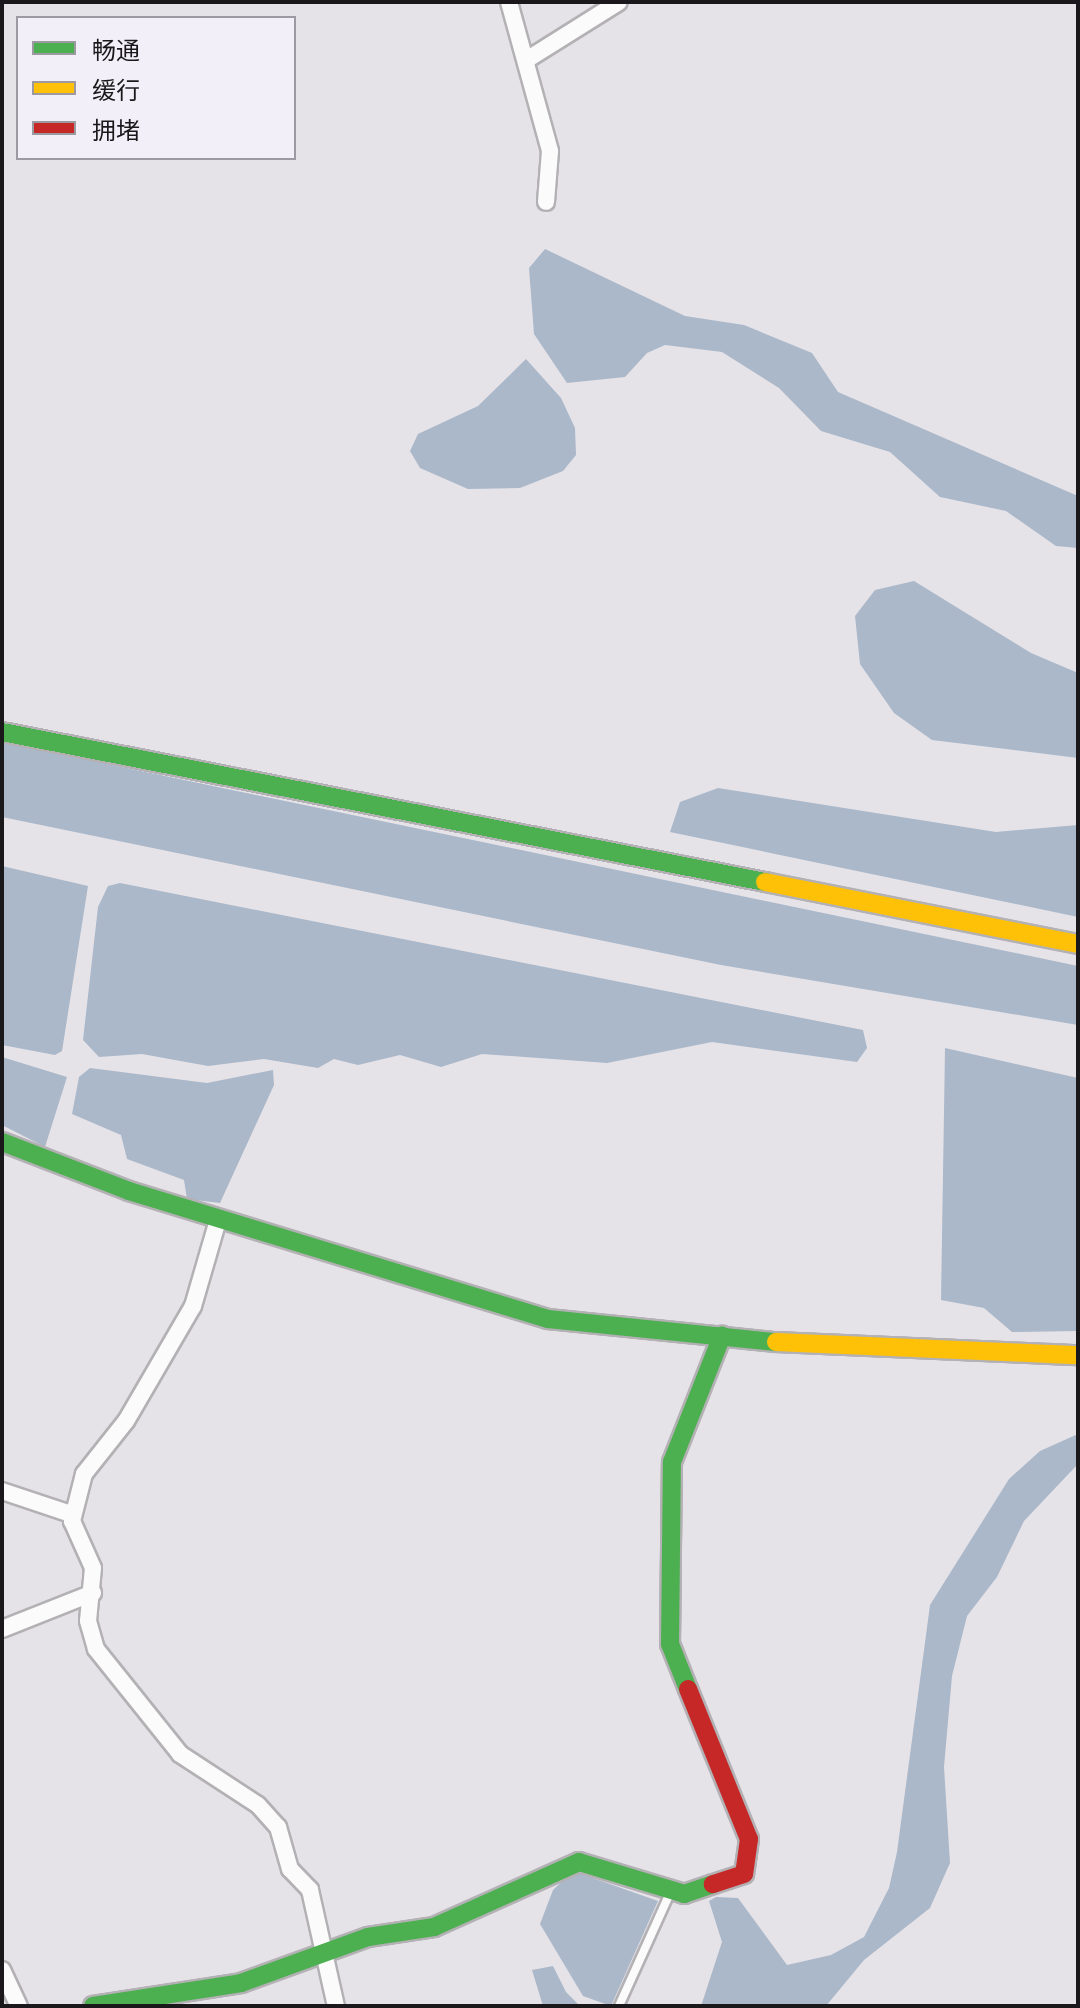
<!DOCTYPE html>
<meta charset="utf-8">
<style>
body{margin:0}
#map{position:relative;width:1080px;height:2008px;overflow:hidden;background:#e6e3e8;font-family:Roboto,"Noto Sans SC",sans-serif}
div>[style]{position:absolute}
.water>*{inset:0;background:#aab8ca}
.roads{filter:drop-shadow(2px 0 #b3b1b4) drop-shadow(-2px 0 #b3b1b4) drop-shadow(0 2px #b3b1b4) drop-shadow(0 -2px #b3b1b4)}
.lane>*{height:8px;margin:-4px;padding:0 4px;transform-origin:4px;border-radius:4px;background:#fbfbfc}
.street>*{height:16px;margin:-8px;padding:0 8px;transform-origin:8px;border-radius:8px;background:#fbfbfc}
.fast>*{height:18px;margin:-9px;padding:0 9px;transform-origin:9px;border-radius:9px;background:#4caf50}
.slow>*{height:18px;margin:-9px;padding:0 9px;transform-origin:9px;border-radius:9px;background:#ffc107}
.jam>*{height:18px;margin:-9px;padding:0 9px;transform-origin:9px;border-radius:9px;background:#c62828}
span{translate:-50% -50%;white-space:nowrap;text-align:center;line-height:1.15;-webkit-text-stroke:8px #f3eff8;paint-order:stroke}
.frame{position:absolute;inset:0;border:4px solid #1a181b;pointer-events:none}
.legend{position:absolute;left:16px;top:16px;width:280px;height:144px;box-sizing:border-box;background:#f3eff8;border:2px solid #9c99a0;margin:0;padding:10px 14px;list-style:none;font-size:24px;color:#1a181b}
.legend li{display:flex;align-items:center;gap:16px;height:40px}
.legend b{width:40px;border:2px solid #9c99a0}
</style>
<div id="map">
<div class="water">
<div style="clip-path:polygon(545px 249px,685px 316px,744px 325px,812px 353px,838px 392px,1078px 496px,1078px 548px,1056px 546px,1006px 511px,940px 497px,890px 452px,821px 431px,779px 388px,722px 352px,665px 345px,647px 353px,625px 377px,567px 383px,534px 334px,529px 268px)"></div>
<div style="clip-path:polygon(526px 359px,561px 398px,575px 428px,576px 455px,563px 471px,520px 488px,468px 489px,420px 468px,410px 451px,418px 434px,478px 406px)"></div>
<div style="clip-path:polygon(914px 581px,1031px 653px,1078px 673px,1078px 758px,932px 740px,894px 713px,860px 664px,855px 616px,875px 590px)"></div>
<div style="clip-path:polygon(2px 742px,1078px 966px,1078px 1025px,721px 965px,2px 817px)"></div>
<div style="clip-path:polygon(718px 788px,996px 832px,1078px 825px,1078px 917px,670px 832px,680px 802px)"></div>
<div style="clip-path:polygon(2px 866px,88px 886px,62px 1051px,55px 1055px,2px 1045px)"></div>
<div style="clip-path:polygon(120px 883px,863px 1030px,867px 1048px,857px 1062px,712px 1042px,607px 1063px,482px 1054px,441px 1067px,400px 1055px,358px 1065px,334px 1059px,318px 1068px,264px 1059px,208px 1066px,142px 1054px,99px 1057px,83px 1040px,98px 907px,108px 886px)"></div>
<div style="clip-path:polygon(945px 1048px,1078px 1078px,1078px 1331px,1012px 1332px,984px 1308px,941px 1300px)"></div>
<div style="clip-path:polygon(2px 1057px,67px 1077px,45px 1147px,2px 1125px)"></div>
<div style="clip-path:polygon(90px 1068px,207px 1083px,273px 1070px,274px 1085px,220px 1203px,187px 1199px,184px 1180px,127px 1159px,121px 1135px,72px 1114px,79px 1077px)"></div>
<div style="clip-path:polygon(1078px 1434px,1078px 1464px,1024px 1521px,997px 1577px,967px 1616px,952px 1676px,944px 1767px,950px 1863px,930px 1908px,864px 1960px,826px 2006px,701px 2006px,722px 1942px,709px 1901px,716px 1897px,738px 1898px,787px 1965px,831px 1955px,864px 1937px,889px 1888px,897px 1852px,930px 1605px,1009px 1479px,1040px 1451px)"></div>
<div style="clip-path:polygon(573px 1871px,658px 1901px,611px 2006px,583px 1996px,540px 1924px,553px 1890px)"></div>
<div style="clip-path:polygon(553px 1966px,566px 1992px,580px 2006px,543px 2006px,532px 1970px)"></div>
</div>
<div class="roads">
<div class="lane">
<div style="left:619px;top:2006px;width:126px;rotate:-65.7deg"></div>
</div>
<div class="street">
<div style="left:509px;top:2px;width:155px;rotate:74.6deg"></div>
<div style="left:550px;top:151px;width:51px;rotate:94.5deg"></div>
<div style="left:528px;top:59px;width:107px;rotate:-32.1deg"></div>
<div style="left:218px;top:1220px;width:90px;rotate:106.2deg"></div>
<div style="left:193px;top:1306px;width:133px;rotate:120.2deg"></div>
<div style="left:126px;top:1421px;width:68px;rotate:128.4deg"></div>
<div style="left:84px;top:1474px;width:49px;rotate:104.3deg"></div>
<div style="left:72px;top:1521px;width:51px;rotate:65.9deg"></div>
<div style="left:93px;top:1568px;width:53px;rotate:95.4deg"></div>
<div style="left:88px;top:1621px;width:29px;rotate:74deg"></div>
<div style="left:96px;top:1649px;width:134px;rotate:51.3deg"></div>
<div style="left:180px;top:1754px;width:93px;rotate:33.2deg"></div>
<div style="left:258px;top:1805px;width:30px;rotate:48deg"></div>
<div style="left:278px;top:1827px;width:44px;rotate:74.1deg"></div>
<div style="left:290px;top:1869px;width:29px;rotate:46deg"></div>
<div style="left:310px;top:1890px;width:119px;rotate:77.4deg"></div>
<div style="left:2px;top:1491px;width:73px;rotate:18.4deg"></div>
<div style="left:2px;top:1629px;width:98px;rotate:-21.6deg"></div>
<div style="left:2px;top:1970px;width:40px;rotate:65deg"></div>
</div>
<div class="fast">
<div style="left:2px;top:732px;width:778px;rotate:11.12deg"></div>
<div style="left:2px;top:1142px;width:136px;rotate:21.1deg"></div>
<div style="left:129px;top:1191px;width:438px;rotate:17deg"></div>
<div style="left:548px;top:1319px;width:229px;rotate:5.8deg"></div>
<div style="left:688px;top:1689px;width:48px;rotate:-111.8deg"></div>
<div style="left:670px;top:1644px;width:182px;rotate:-89.4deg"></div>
<div style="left:672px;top:1462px;width:136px;rotate:-68.4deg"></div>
<div style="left:93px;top:2006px;width:150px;rotate:-8.8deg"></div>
<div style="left:241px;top:1983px;width:135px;rotate:-19.9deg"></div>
<div style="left:368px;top:1937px;width:67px;rotate:-8.6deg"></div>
<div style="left:434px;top:1927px;width:159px;rotate:-24.1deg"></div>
<div style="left:579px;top:1862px;width:110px;rotate:16.9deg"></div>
<div style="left:684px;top:1894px;width:31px;rotate:-19deg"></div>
</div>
<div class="slow">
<div style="left:765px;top:882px;width:319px;rotate:11.2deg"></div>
<div style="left:776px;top:1342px;width:302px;rotate:2.5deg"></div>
</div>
<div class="jam">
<div style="left:688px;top:1689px;width:162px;rotate:67.9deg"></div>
<div style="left:749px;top:1839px;width:35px;rotate:98deg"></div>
<div style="left:744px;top:1874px;width:33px;rotate:162deg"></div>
</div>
</div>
<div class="frame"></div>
<ul class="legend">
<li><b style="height:10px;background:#4caf50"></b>畅通</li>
<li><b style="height:10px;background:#ffc107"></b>缓行</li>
<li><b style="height:10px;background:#c62828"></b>拥堵</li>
</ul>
</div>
